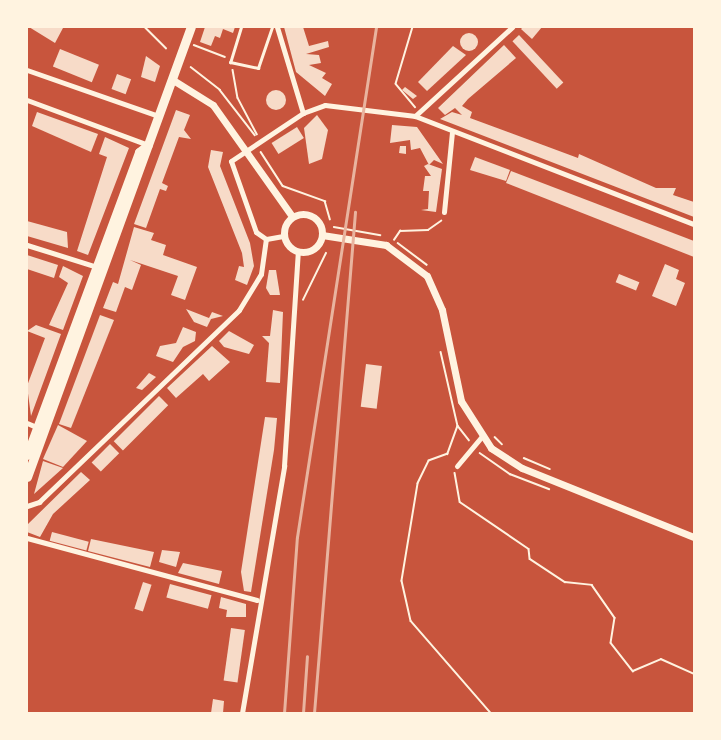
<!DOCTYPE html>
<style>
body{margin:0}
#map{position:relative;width:721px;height:740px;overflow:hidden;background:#c8553d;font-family:"Sofia Sans Condensed",sans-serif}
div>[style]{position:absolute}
.building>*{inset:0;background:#f7dbc8;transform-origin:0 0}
.round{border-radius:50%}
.path>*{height:1.5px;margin:-0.75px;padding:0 0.75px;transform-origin:0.75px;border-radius:0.75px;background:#fff3e0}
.service>*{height:3px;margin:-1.5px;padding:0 1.5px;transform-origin:1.5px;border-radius:1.5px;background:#fff3e0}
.minor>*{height:5px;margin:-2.5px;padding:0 2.5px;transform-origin:2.5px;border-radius:2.5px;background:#fff3e0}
.tertiary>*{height:7px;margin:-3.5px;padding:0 3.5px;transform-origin:3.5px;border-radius:3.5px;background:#fff3e0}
.tertiary>.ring{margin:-3.5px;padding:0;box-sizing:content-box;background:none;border:7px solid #fff3e0;border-radius:50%}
.primary>*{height:9px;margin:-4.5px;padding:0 4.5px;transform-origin:4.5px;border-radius:4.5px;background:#fff3e0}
.rail>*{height:3px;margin:-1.5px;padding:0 1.5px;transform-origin:1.5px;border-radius:1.5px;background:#e9b49f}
span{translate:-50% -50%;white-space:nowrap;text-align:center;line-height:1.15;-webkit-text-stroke:6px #fff3e0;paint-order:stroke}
.frame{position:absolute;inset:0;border:28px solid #fff3e0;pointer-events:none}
</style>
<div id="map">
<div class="building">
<div style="clip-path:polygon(29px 27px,62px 27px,63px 28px,55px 43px)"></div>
<div style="clip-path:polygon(205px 27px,235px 27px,233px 33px,223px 29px,220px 38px,215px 36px,211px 46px,200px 42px)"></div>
<div style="clip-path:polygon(284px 27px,303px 27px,309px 46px,328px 41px,329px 47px,306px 54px,319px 55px,321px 63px,309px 65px,326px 73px,322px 78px,332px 84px,325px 96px,296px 72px)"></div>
<div style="clip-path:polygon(542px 27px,532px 39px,521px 29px,523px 27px)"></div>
<div class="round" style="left:460px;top:33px;width:18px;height:18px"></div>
<div style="left:519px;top:35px;width:65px;height:9px;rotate:47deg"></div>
<div style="clip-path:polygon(504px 45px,516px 58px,468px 99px,462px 106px,472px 112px,470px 118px,578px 158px,579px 154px,656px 188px,676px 188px,673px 195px,694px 202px,694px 217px,440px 119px,452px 112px,462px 115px,455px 108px,445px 115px,438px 108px)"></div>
<div style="clip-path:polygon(453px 46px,466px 55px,427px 91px,418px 82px)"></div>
<div style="left:60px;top:49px;width:42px;height:19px;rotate:22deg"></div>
<div style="clip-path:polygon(146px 56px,160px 66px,155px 82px,141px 77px)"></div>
<div style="left:117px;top:74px;width:15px;height:16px;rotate:20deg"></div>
<div style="clip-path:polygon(405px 87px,417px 96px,413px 99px,402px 90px)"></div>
<div class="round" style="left:266px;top:90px;width:20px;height:20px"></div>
<div style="clip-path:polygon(176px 110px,190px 115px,184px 130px,191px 139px,179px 137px,162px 183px,168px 186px,166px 191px,160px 189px,146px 228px,134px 224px)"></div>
<div style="clip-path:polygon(37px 112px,98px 134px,91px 152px,32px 126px)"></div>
<div style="clip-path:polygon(317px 115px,328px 130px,322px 159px,309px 164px,304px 128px)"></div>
<div style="clip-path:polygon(392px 125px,417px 127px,443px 164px,434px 160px,429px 165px,420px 148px,411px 150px,410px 140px,390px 143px)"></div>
<div style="left:297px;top:127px;width:13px;height:30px;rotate:58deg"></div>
<div style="clip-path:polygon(105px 137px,129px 148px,88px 255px,77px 251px,107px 157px,99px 154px)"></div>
<div style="clip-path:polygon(400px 146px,406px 146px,406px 154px,399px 153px)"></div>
<div style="clip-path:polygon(211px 150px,223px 152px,220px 166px,250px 243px,254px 266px,247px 285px,235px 280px,239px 266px,244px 267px,242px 253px,208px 167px)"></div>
<div style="clip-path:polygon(475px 157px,510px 170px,506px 181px,470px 170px)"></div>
<div style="clip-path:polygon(428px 164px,442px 169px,436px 212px,421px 210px,428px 209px,429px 191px,423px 191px,425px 176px,431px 176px,424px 166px)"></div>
<div style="clip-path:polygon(511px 171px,694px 241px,694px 257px,506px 183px)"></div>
<div style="clip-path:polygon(27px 221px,67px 232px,68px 248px,27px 236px)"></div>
<div style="clip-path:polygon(134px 227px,154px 233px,151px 240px,166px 245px,163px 255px,197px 267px,185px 300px,171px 295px,178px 276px,130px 260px,141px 265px,132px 290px,125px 287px,116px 312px,103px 308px,113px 282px,118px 284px)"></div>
<div style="clip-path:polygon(27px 255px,58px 265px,54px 278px,27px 269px)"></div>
<div style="clip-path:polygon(665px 264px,679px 270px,676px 279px,685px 283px,676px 306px,652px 296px)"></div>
<div style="clip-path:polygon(63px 266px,83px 276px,63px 330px,49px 325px,68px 283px,59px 277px)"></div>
<div style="clip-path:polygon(269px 270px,276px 270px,280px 295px,270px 295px,266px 288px)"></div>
<div style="left:619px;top:274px;width:22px;height:9px;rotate:22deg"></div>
<div style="clip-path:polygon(186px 309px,209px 318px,212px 312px,223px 316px,211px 319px,207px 327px,194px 322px)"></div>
<div style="clip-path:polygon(273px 310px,283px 312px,280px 383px,266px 382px,269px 343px,262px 336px,270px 336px)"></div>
<div style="clip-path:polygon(100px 315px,114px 320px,71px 428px,59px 424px)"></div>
<div style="clip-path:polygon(36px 325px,61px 334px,31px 416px,27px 386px,45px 338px,27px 331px)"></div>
<div style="clip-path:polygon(183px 327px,196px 332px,195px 341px,183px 347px,173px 362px,156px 356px,160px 346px,176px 343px)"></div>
<div style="clip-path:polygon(229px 331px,254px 345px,249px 354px,224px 347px,219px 341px)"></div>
<div style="clip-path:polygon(212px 346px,230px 362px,209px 381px,203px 374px,176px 398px,167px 388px)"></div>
<div style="left:366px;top:364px;width:16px;height:43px;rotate:7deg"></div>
<div style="clip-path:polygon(149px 373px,156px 377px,142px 390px,136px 388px)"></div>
<div style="left:159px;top:396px;width:13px;height:64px;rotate:45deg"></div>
<div style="clip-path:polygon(265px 417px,277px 418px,274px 450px,251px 592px,244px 591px,241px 572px)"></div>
<div style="clip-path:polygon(58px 425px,87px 441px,63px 467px,43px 459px)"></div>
<div style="left:110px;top:444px;width:13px;height:26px;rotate:45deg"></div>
<div style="clip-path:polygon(43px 461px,63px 468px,34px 494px)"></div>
<div style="clip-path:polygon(81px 472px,90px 480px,53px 514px,40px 537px,27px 532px,27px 525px)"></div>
<div style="left:52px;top:532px;width:38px;height:9px;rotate:15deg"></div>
<div style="clip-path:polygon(91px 539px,154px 552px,150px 567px,88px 551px)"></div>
<div style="clip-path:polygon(162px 550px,180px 552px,176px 567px,159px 562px)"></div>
<div style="clip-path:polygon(183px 563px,222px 571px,219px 584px,178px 573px)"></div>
<div style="left:143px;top:582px;width:9px;height:28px;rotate:18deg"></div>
<div style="left:170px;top:584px;width:43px;height:14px;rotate:15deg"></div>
<div style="clip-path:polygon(221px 597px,246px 604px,246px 617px,226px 617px,227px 610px,219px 608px)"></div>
<div style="left:231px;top:628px;width:14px;height:53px;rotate:8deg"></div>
<div style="clip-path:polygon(213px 699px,224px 701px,223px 713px,211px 713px)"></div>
</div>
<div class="path">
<div style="left:145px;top:27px;width:30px;rotate:45deg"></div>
<div style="left:413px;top:27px;width:59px;rotate:106.6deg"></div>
<div style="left:396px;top:84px;width:30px;rotate:50deg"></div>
<div style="left:194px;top:45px;width:33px;rotate:21deg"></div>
<div style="left:191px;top:67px;width:37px;rotate:38deg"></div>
<div style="left:220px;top:90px;width:57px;rotate:52.1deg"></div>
<div style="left:233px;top:70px;width:28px;rotate:80deg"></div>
<div style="left:238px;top:98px;width:41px;rotate:62.2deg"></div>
<div style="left:261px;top:152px;width:40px;rotate:57.1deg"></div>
<div style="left:283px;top:186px;width:45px;rotate:19.7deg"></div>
<div style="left:325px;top:201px;width:19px;rotate:74deg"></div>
<div style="left:334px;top:227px;width:47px;rotate:9.9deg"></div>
<div style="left:394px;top:240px;width:11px;rotate:-56deg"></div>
<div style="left:400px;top:231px;width:28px;rotate:-2deg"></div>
<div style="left:428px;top:230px;width:16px;rotate:-35deg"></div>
<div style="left:398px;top:243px;width:36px;rotate:37deg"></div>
<div style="left:303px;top:300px;width:52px;rotate:-63.9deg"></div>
<div style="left:441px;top:352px;width:76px;rotate:77.1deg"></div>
<div style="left:458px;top:426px;width:18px;rotate:52deg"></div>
<div style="left:458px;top:426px;width:30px;rotate:110deg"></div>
<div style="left:448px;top:454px;width:20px;rotate:160deg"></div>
<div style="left:429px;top:461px;width:25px;rotate:116deg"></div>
<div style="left:418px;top:484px;width:98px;rotate:99.4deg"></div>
<div style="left:402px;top:581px;width:41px;rotate:77.3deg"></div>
<div style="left:411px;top:621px;width:122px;rotate:49deg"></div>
<div style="left:495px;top:437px;width:10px;rotate:45deg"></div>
<div style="left:480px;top:453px;width:37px;rotate:35deg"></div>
<div style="left:510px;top:474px;width:42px;rotate:21deg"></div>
<div style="left:524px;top:458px;width:28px;rotate:23deg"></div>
<div style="left:455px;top:473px;width:29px;rotate:80deg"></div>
<div style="left:460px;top:502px;width:83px;rotate:34.3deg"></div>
<div style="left:529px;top:549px;width:10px;rotate:84deg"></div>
<div style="left:530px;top:559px;width:42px;rotate:33.3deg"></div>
<div style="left:565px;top:582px;width:27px;rotate:6deg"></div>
<div style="left:592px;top:585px;width:40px;rotate:55.1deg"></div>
<div style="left:615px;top:618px;width:25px;rotate:99deg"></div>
<div style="left:611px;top:643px;width:36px;rotate:52deg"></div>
<div style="left:633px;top:671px;width:30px;rotate:-23deg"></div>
<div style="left:661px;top:659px;width:36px;rotate:24deg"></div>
</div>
<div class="service">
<div style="left:241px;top:27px;width:37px;rotate:107deg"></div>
<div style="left:230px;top:62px;width:29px;rotate:12deg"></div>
<div style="left:258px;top:68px;width:43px;rotate:-71.1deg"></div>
</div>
<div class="minor">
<div style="left:277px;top:27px;width:90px;rotate:73.2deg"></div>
<div style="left:27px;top:70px;width:139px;rotate:19.3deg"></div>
<div style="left:27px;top:100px;width:129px;rotate:20.4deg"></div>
<div style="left:415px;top:116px;width:132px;rotate:-42.5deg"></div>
<div style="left:444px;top:212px;width:80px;rotate:-84.3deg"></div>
<div style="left:283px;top:236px;width:17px;rotate:170deg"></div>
<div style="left:266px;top:239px;width:12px;rotate:-145deg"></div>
<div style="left:256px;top:232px;width:75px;rotate:-109.4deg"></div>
<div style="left:231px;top:161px;width:87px;rotate:-33.7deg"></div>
<div style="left:303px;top:113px;width:23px;rotate:-20deg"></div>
<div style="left:325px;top:105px;width:91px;rotate:7deg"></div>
<div style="left:415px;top:116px;width:299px;rotate:21.2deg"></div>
<div style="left:27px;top:245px;width:73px;rotate:17.4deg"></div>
<div style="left:27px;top:423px;width:13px;rotate:23deg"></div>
<div style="left:457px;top:466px;width:38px;rotate:-50deg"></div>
<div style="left:27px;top:506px;width:13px;rotate:-18deg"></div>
<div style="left:39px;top:502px;width:277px;rotate:-43.8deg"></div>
<div style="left:239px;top:310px;width:42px;rotate:-58.6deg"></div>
<div style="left:261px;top:274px;width:35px;rotate:-82deg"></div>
<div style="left:27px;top:538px;width:238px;rotate:15.1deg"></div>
<div style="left:242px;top:713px;width:251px;rotate:-80.3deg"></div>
<div style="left:284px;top:466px;width:214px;rotate:-86.3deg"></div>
</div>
<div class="tertiary">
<div style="left:173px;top:80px;width:47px;rotate:32deg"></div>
<div style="left:213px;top:105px;width:136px;rotate:54.6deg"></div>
<div class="ring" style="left:284px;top:214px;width:31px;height:31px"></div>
<div style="left:322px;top:235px;width:65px;rotate:8.9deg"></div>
<div style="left:386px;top:245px;width:51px;rotate:37.1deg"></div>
<div style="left:427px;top:276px;width:37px;rotate:66deg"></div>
<div style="left:442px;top:310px;width:93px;rotate:78.2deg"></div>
<div style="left:461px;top:401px;width:56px;rotate:57.4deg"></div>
<div style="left:491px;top:448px;width:37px;rotate:33deg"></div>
<div style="left:522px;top:468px;width:185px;rotate:21.9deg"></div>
</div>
<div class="primary">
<div style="left:27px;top:455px;width:323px;rotate:-69.7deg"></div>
<div style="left:139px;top:152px;width:11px;rotate:-38deg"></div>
<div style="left:27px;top:477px;width:479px;rotate:-70deg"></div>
</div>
<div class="rail">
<div style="left:284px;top:713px;width:176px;rotate:-85.8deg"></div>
<div style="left:297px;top:537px;width:516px;rotate:-81.19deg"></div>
<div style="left:303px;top:713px;width:57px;rotate:-86deg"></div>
<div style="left:314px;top:713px;width:503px;rotate:-85.32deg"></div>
</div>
<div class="frame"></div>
</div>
